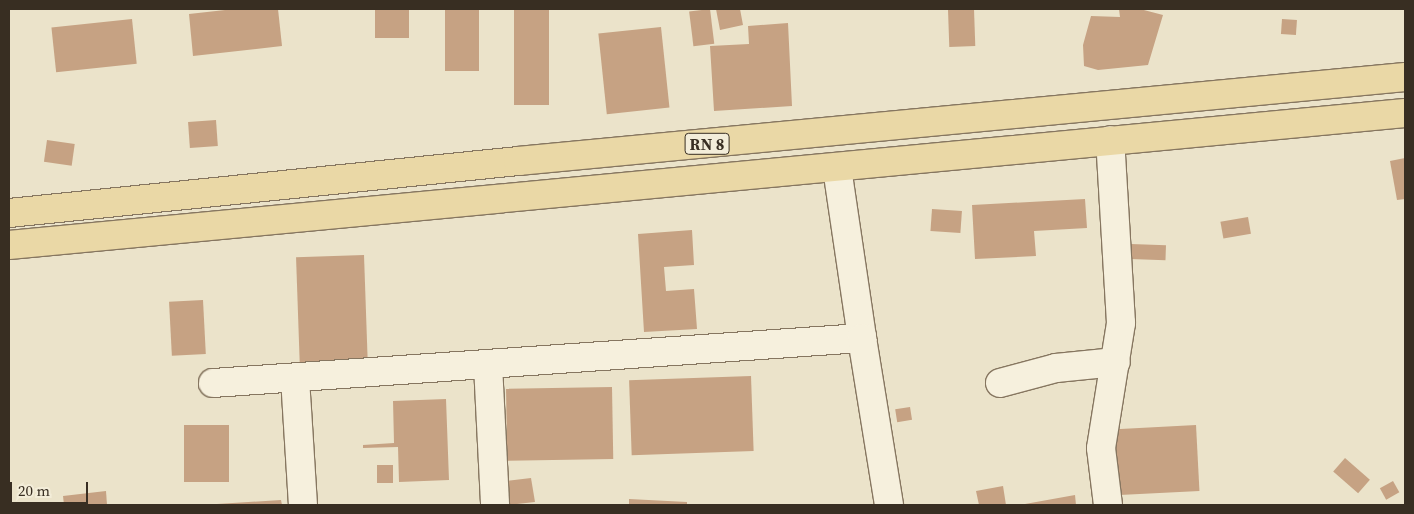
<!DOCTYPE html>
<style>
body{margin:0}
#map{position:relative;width:1414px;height:514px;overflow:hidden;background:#ebe3ca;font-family:"Source Serif 4",serif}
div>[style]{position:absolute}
.building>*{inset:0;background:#c6a283;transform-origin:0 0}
.roads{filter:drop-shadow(1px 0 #867660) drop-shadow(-1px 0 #867660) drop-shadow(0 1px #867660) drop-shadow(0 -1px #867660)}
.street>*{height:28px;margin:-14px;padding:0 14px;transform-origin:14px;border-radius:14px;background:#f6f0dd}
.primary>*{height:28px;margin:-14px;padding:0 14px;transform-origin:14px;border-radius:14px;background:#ead8a6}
span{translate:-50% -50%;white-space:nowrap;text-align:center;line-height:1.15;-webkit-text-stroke:5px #f3edd9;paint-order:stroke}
.shield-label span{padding:1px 4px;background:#f3edd9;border:1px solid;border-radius:4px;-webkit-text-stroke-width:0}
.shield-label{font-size:16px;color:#382e22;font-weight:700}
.frame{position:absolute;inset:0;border:10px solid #382e22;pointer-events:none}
.scale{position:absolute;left:10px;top:482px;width:78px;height:22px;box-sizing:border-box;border:2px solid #382e22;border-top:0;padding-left:6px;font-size:15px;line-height:18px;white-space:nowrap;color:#382e22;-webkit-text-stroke:4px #f3edd9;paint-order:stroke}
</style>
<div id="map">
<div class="building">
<div style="clip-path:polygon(234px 9px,278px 9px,282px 46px,193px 56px,189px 14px)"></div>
<div style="left:375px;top:9px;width:34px;height:29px"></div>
<div style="left:445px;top:9px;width:34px;height:62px"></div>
<div style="left:514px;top:9px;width:35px;height:96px"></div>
<div style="left:710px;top:9px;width:35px;height:21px;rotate:83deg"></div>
<div style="clip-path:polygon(716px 9px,740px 9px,743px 25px,720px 30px)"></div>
<div style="left:974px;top:9px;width:37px;height:26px;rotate:88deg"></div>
<div style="clip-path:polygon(1119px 9px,1140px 9px,1163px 15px,1148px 65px,1098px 70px,1084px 66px,1083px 45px,1091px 16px,1120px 17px)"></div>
<div style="left:132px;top:19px;width:45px;height:81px;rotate:84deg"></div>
<div style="left:1282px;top:19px;width:15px;height:15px;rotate:4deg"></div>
<div style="clip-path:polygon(788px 23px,792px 106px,714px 111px,710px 46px,749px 44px,748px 26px)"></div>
<div style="left:661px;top:27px;width:81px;height:63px;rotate:84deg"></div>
<div style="left:216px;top:120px;width:26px;height:28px;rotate:86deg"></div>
<div style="left:47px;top:140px;width:28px;height:22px;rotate:8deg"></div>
<div style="clip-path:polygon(1405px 158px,1405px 199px,1397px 200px,1390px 161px)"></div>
<div style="clip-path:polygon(1085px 199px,1087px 228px,1034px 231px,1036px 256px,975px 259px,972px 205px)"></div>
<div style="left:932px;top:209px;width:30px;height:22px;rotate:4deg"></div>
<div style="left:1248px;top:217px;width:17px;height:28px;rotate:80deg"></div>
<div style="clip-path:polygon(692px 230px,694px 265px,664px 267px,666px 291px,694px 289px,697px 329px,644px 332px,638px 234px)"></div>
<div style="left:1131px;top:244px;width:35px;height:15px;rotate:2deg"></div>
<div style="left:364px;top:255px;width:106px;height:68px;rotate:88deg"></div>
<div style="left:203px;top:300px;width:54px;height:34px;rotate:87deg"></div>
<div style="left:751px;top:376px;width:75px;height:122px;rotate:88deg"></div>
<div style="left:612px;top:387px;width:72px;height:106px;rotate:89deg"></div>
<div style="clip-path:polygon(446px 399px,449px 480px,399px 482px,398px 447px,363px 448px,363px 445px,394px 443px,393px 401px)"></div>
<div style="left:910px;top:407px;width:13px;height:15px;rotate:81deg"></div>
<div style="left:184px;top:425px;width:45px;height:57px"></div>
<div style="left:1196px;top:425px;width:66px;height:90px;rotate:87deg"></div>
<div style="left:1345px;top:458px;width:33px;height:18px;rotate:41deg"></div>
<div style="left:393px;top:465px;width:18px;height:16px;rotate:90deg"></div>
<div style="clip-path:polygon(531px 478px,535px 502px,507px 505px,497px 482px)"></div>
<div style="left:1393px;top:481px;width:13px;height:15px;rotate:61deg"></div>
<div style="clip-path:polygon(1003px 486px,1006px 505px,979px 505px,976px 491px)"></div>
<div style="clip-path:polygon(106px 491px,107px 505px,64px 505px,63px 496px)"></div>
<div style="clip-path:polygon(1075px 495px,1076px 505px,1025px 505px,1025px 504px)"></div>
<div style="clip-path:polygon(629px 499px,687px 502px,687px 505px,629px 505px)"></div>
<div style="clip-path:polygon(281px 500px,282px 505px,217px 505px,217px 504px)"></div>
</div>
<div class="roads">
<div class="street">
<div style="left:837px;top:168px;width:172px;rotate:81.6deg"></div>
<div style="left:488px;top:365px;width:140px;rotate:87.1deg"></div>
<div style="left:295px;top:378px;width:127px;rotate:86.4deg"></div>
<div style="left:213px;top:383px;width:651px;rotate:-3.97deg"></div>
<div style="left:862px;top:338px;width:169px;rotate:80.8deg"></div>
<div style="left:1000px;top:383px;width:58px;rotate:-15deg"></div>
<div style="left:1056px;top:368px;width:60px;rotate:-5.7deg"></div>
<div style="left:1108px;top:505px;width:57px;rotate:-97deg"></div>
<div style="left:1101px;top:448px;width:127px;rotate:-80.9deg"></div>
<div style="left:1121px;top:323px;width:183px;rotate:-93.4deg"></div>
</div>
<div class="primary">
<div style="left:9px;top:213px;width:512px;rotate:-5.83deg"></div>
<div style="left:518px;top:161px;width:891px;rotate:-5.41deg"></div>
<div style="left:9px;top:245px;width:1402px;rotate:-5.4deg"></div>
</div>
</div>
<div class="shield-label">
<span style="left:707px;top:144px">RN 8</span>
</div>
<div class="frame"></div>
<div class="scale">20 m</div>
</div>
